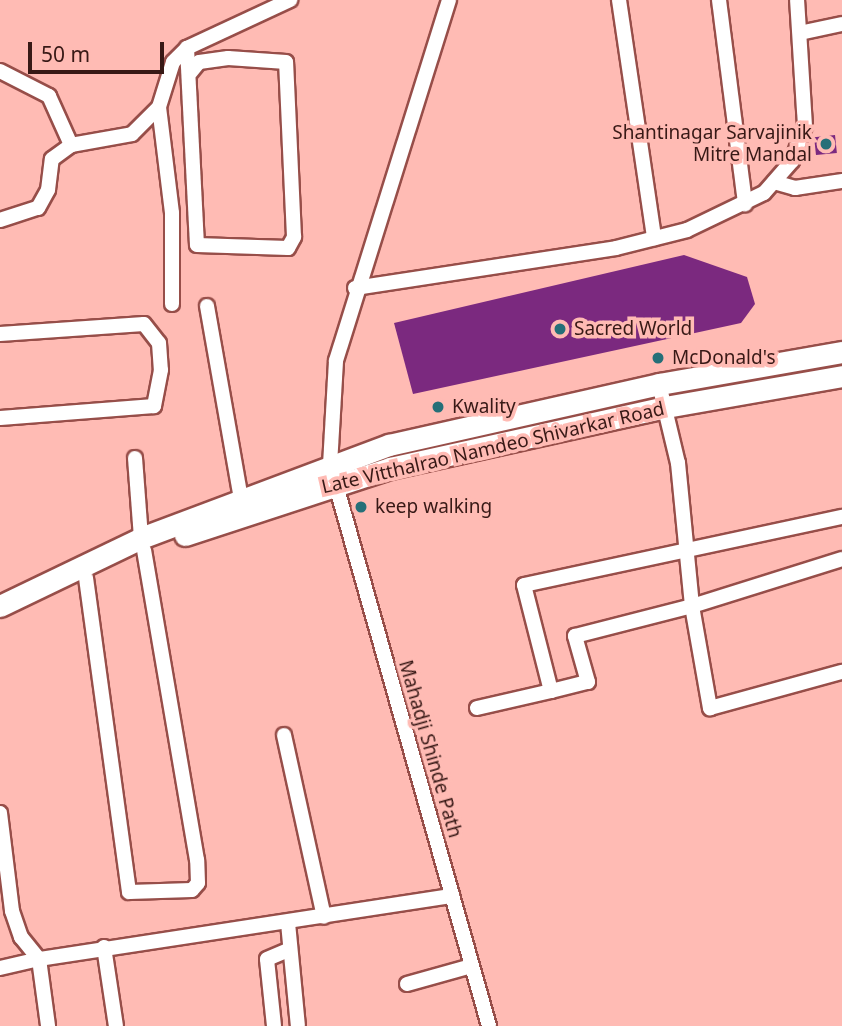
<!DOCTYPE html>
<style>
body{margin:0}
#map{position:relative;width:842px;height:1026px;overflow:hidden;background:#ffbbb4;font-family:"Noto Sans",sans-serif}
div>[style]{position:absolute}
.building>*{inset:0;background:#7b297f;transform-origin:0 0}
.roads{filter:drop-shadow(2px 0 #974e49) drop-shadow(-2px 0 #974e49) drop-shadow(0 2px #974e49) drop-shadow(0 -2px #974e49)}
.minor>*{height:14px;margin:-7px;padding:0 7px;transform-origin:7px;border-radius:7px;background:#fff}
.secondary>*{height:21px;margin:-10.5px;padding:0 10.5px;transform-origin:10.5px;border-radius:10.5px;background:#fff}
.dots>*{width:19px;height:19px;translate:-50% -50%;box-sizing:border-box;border:4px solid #ffbbb4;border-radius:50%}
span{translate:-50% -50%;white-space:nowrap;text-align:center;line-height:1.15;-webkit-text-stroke:7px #ffbbb4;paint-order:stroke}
.poi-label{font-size:19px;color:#381916}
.right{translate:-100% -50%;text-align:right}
.left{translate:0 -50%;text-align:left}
.street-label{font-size:19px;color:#381916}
.scale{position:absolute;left:28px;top:42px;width:136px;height:32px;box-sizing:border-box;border:4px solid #381916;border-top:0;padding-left:9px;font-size:21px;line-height:24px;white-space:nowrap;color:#381916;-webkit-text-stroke:5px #ffbbb4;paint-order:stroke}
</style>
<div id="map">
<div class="building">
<div style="left:835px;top:135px;width:18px;height:21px;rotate:84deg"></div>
<div style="clip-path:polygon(684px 255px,747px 277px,755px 304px,741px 323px,413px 394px,394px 323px)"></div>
</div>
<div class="roads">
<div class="minor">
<div style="left:449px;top:0;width:378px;rotate:107.4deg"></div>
<div style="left:336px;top:361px;width:103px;rotate:93.3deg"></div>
<div style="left:330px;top:464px;width:584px;rotate:74.2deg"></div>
<div style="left:619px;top:0;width:241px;rotate:81.6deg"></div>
<div style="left:719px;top:0;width:206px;rotate:82.7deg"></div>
<div style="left:800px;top:33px;width:43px;rotate:-12.1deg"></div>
<div style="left:187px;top:48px;width:197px;rotate:87.1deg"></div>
<div style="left:197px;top:245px;width:91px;rotate:1.9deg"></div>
<div style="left:288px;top:248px;width:13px;rotate:-61deg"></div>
<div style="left:294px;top:237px;width:175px;rotate:-92.6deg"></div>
<div style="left:286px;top:62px;width:58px;rotate:-176.1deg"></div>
<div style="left:228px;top:58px;width:29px;rotate:172deg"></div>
<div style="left:199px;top:62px;width:13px;rotate:129deg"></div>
<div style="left:0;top:71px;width:55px;rotate:27deg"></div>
<div style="left:49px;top:96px;width:54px;rotate:65.8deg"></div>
<div style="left:159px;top:107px;width:107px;rotate:83deg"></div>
<div style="left:172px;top:213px;width:91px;rotate:90deg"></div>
<div style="left:774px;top:182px;width:22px;rotate:16deg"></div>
<div style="left:795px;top:188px;width:48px;rotate:-8.5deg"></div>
<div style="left:0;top:220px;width:40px;rotate:-18deg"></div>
<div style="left:38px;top:208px;width:21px;rotate:-61deg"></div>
<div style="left:48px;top:190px;width:31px;rotate:-83deg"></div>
<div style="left:52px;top:159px;width:24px;rotate:-36deg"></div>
<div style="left:71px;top:145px;width:62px;rotate:-10.2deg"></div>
<div style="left:132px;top:134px;width:38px;rotate:-45deg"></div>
<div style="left:159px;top:107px;width:47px;rotate:-72.7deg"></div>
<div style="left:173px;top:62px;width:20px;rotate:-45deg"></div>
<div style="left:187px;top:48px;width:114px;rotate:-25deg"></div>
<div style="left:355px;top:288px;width:264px;rotate:-8.7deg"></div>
<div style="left:616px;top:248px;width:73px;rotate:-14.2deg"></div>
<div style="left:687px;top:230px;width:85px;rotate:-25.7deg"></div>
<div style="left:764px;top:193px;width:43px;rotate:-48.8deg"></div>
<div style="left:792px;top:161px;width:37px;rotate:-70deg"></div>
<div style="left:805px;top:126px;width:126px;rotate:-93.6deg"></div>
<div style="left:207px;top:306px;width:195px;rotate:80deg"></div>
<div style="left:0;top:334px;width:144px;rotate:-4deg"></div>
<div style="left:144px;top:324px;width:24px;rotate:52deg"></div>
<div style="left:159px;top:343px;width:27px;rotate:86deg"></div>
<div style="left:161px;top:370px;width:37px;rotate:101deg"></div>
<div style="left:154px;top:406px;width:154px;rotate:175.5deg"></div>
<div style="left:659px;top:384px;width:81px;rotate:76.5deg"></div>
<div style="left:678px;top:463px;width:144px;rotate:84.4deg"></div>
<div style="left:692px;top:606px;width:157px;rotate:-17.4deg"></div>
<div style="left:135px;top:458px;width:80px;rotate:85.7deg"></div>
<div style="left:86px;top:578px;width:317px;rotate:82.2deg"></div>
<div style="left:129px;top:892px;width:63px;rotate:-1.8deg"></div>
<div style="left:192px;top:890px;width:9px;rotate:-49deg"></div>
<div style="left:198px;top:883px;width:23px;rotate:-92deg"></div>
<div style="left:197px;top:860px;width:314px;rotate:-99.7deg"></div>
<div style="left:551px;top:691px;width:38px;rotate:-14deg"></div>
<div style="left:588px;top:682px;width:48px;rotate:-105.8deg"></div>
<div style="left:575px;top:636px;width:121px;rotate:-14.4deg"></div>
<div style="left:692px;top:606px;width:104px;rotate:80deg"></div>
<div style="left:710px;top:708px;width:137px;rotate:-15.3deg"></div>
<div style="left:477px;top:708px;width:76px;rotate:-12.9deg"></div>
<div style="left:551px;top:691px;width:109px;rotate:-104.3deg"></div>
<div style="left:524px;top:585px;width:325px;rotate:-12.1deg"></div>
<div style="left:284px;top:735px;width:186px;rotate:77.6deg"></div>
<div style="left:0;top:813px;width:99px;rotate:83deg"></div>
<div style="left:12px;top:911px;width:28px;rotate:71deg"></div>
<div style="left:21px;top:937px;width:28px;rotate:51deg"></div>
<div style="left:39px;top:959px;width:418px;rotate:-8.7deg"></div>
<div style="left:288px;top:923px;width:103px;rotate:84.5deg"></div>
<div style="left:104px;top:947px;width:80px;rotate:81.4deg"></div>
<div style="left:0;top:968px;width:40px;rotate:-13deg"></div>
<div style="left:39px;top:959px;width:68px;rotate:82.3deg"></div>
<div style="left:407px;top:984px;width:66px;rotate:-15.7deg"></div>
<div style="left:274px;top:1026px;width:67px;rotate:-96deg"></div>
<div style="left:267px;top:959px;width:25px;rotate:-23deg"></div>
</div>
<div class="secondary">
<div style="left:185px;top:535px;width:216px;rotate:-18.1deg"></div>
<div style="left:390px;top:468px;width:282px;rotate:-12.5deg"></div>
<div style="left:665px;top:407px;width:180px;rotate:-9.9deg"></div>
<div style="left:0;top:606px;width:157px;rotate:-25.7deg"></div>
<div style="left:141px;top:538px;width:265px;rotate:-20.6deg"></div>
<div style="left:389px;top:445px;width:277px;rotate:-12.7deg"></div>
<div style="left:659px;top:384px;width:186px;rotate:-9.9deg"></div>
</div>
</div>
<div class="dots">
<div style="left:826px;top:144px;background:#256f78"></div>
<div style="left:560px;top:329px;background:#256f78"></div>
<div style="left:658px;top:358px;background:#256f78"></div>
<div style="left:438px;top:407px;background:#256f78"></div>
<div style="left:361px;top:507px;background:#256f78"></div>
</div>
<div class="poi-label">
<span class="right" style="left:812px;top:144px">Shantinagar Sarvajinik<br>Mitre Mandal</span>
<span class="left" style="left:574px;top:329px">Sacred World</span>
<span class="left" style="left:672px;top:358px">McDonald's</span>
<span class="left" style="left:452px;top:407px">Kwality</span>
<span class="left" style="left:375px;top:507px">keep walking</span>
</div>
<div class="street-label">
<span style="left:493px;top:448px;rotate:-13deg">Late Vitthalrao Namdeo Shivarkar Road</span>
<span style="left:430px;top:749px;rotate:74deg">Mahadji Shinde Path</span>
</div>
<div class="scale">50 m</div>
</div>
